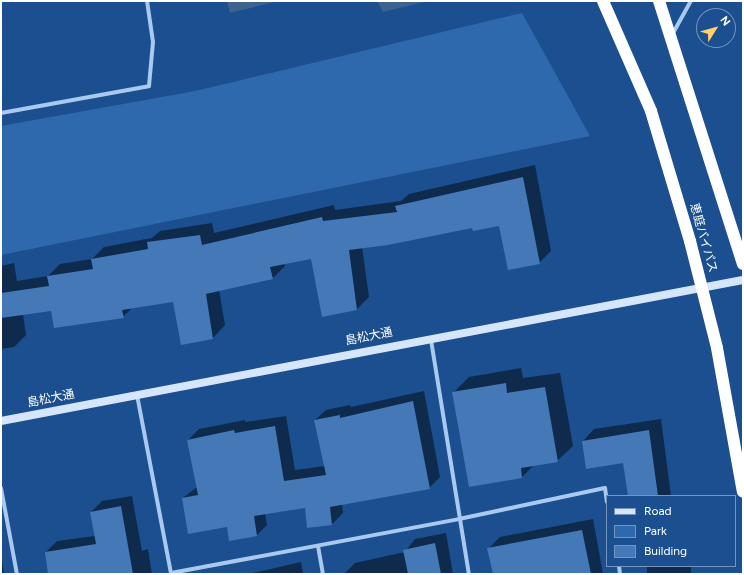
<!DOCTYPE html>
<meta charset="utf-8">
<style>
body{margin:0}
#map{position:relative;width:744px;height:575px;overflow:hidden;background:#1b4f8f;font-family:Figtree,"Noto Sans JP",sans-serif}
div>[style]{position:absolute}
.green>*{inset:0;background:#2e69ad}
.water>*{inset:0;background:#3c6290}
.shadow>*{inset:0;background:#0007;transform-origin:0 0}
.building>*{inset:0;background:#4478b7}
.street>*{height:4px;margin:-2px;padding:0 2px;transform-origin:2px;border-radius:2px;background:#a9c9ee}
.secondary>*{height:8px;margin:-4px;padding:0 4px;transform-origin:4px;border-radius:4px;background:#d6e6fa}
.highway>*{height:12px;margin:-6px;padding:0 6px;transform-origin:6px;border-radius:6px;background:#fff}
span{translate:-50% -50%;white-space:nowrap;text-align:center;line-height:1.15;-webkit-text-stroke:4px #1b4f8f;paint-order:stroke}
.street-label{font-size:12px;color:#fff}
.frame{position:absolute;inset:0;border:2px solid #fff;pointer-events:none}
.legend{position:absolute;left:606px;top:495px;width:130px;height:72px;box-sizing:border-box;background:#1b4f8f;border:1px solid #7695bc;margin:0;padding:5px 7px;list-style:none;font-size:12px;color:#fff}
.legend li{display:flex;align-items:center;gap:8px;height:20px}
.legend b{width:20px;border:1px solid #7695bc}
.north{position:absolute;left:696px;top:8px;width:40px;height:40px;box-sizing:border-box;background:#1b4f8f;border:1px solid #7695bc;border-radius:50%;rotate:53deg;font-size:11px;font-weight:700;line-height:16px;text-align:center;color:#fff}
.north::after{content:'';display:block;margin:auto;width:14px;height:18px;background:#ffd166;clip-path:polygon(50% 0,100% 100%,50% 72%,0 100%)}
</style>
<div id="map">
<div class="green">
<div style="clip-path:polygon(522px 13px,590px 136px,1px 255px,1px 126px,195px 91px)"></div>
</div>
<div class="water">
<div style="clip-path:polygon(227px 1px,279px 1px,230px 13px)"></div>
<div style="clip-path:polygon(377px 1px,428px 1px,383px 12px)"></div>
</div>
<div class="shadow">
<div style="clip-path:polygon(535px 165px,551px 251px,539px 263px,500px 225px,473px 227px,362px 247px,369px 297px,356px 310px,312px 258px,284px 263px,285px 266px,273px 278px,219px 290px,225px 325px,213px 338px,182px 344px,174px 301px,132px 308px,123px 317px,52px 309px,23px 314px,26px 335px,14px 347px,1px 349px,1px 266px,14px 263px,17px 281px,48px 276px,60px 264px,92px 259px,104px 247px,152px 238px,160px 231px,212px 223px,214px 233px,334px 205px,335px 210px,401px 201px,409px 194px)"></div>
<div style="clip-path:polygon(521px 368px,523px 378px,560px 373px,573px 446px,557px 461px,534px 465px,522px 477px,470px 486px,453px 393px,469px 377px)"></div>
<div style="clip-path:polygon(424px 391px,440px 477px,429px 488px,342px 504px,343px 513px,332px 524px,306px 507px,265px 513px,267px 525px,257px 535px,228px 525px,183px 498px,197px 487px,188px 440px,199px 429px,245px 420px,245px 422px,286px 416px,295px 470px,325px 466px,315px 420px,326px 410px,350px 405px,351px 407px)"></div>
<div style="clip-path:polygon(661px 419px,671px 496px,629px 496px,624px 461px,583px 441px,594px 429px)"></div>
<div style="clip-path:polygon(132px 496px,142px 551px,148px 549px,152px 574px,50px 574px,46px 552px,57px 541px,95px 536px,91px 512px,102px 501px)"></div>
<div style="clip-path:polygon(593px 519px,603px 574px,494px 574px,489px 548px,500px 537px)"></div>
<div style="clip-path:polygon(446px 533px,453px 574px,344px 574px,355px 563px,405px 552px,415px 539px)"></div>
<div style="clip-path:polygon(1px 554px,4px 574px,1px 574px)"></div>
<div style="clip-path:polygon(301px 562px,303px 574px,248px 574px)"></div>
<div style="left:647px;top:566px;width:44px;height:8px"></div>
</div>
<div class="building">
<div style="clip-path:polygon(523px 177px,540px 264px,508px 270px,499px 226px,473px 231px,472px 228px,388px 245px,349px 250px,357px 310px,322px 317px,311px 259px,270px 267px,273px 279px,206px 294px,213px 339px,181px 345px,173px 302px,122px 310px,124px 318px,54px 328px,51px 311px,1px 318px,1px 293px,49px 286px,47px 276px,93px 269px,91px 259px,148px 249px,147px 242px,200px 235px,202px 245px,322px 217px,323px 221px,397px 212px,395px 206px)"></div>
<div style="clip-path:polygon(506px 383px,507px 393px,545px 387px,558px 462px,521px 468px,522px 478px,469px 487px,452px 392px)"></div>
<div style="clip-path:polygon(413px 401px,430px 489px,330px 507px,332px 525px,307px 528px,305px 508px,254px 516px,257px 536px,229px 541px,227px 527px,188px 534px,182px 498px,198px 495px,187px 440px,234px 430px,235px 433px,275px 426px,284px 481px,326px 475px,314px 420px,340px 415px,340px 418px)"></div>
<div style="clip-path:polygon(649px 430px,658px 496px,628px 496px,623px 463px,586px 469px,582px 441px)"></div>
<div style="clip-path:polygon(121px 506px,133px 574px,48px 574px,45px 552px,96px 544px,90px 512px)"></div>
<div style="clip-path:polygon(582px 530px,591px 574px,493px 574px,487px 548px)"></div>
<div style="clip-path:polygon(435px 543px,441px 574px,408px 574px,403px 550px)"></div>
</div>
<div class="street">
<div style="left:672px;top:35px;width:39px;rotate:-61deg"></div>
<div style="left:1px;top:113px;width:150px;rotate:-10.3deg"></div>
<div style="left:149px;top:86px;width:44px;rotate:-84.8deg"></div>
<div style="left:153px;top:42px;width:41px;rotate:-98.3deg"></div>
<div style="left:431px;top:340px;width:237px;rotate:80.8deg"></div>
<div style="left:137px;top:395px;width:182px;rotate:79.2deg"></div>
<div style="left:1px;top:488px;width:87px;rotate:79.5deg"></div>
<div style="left:318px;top:546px;width:28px;rotate:80deg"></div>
<div style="left:619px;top:566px;width:8px;rotate:83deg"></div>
<div style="left:171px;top:573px;width:293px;rotate:-10.6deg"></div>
<div style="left:459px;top:519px;width:149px;rotate:-12deg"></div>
<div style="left:605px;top:488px;width:14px;rotate:82deg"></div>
</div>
<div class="secondary">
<div style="left:1px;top:421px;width:755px;rotate:-10.76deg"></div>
</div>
<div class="highway">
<div style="left:603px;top:1px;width:120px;rotate:66.4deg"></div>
<div style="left:651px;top:111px;width:136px;rotate:73.3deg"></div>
<div style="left:690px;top:241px;width:110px;rotate:75.8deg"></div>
<div style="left:717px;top:348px;width:146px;rotate:79.8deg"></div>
<div style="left:659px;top:1px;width:276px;rotate:72.3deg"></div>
</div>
<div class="street-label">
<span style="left:703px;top:238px;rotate:74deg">恵庭バイパス</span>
<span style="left:369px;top:337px;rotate:-11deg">島松大通</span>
<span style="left:51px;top:399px;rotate:-11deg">島松大通</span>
</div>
<div class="frame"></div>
<ul class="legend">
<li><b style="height:5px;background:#d6e6fa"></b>Road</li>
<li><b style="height:11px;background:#2e69ad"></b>Park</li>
<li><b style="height:11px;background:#4478b7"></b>Building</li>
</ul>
<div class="north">N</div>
</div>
